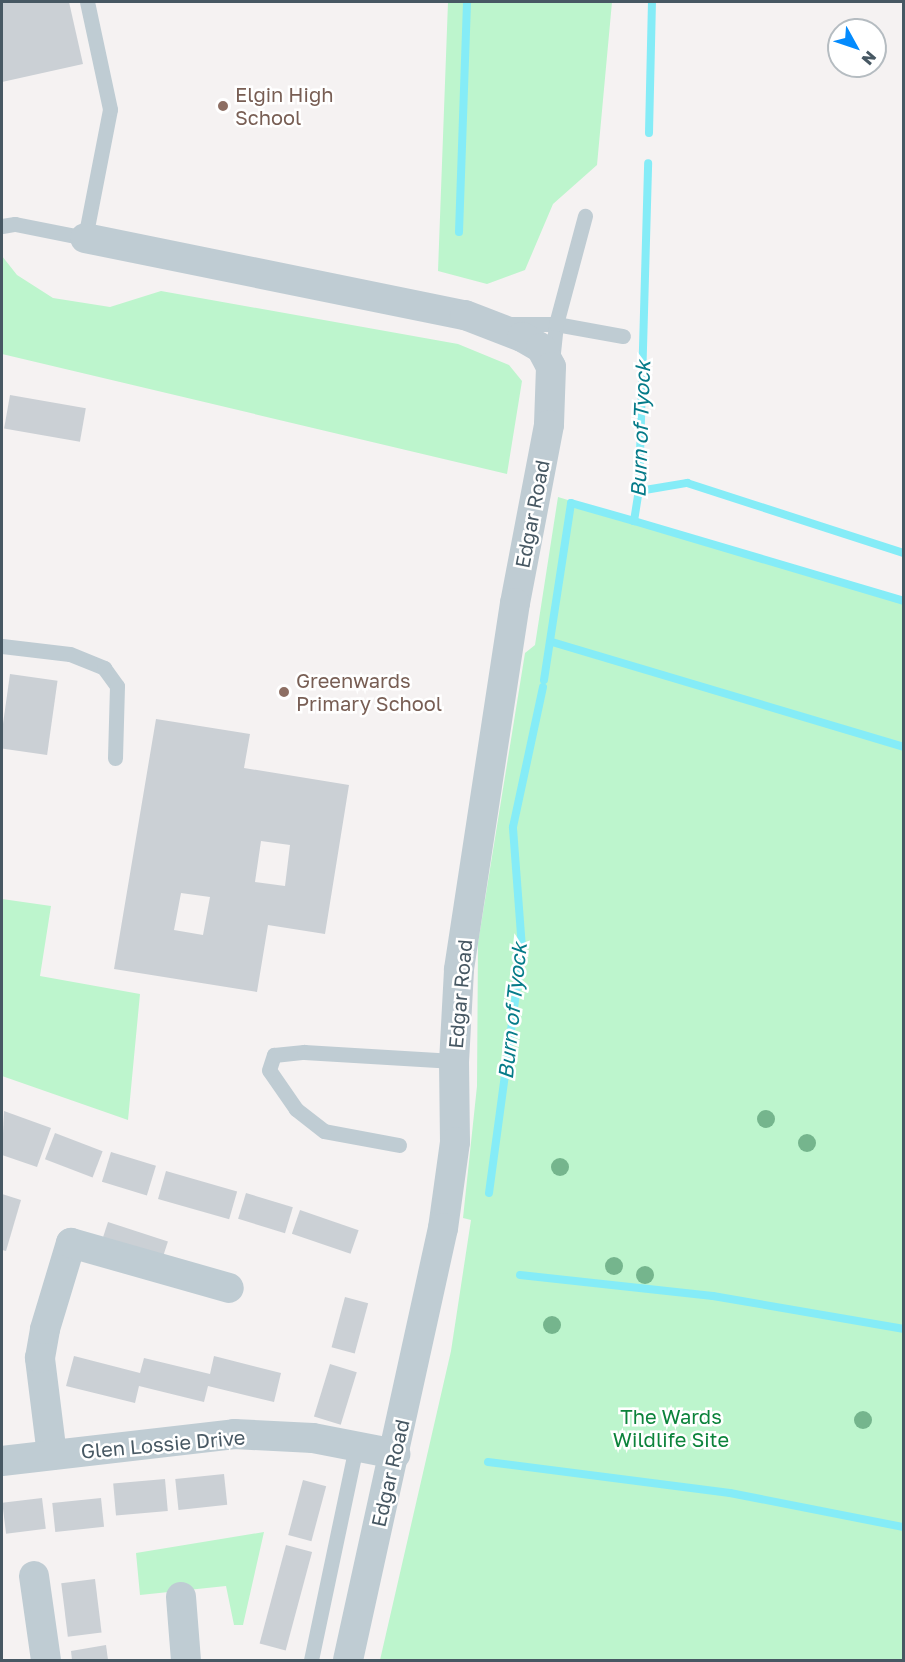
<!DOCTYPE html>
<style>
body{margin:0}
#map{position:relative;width:905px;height:1662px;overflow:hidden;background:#f5f2f2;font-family:"Golos Text",sans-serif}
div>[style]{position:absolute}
.green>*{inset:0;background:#bdf5cd}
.stream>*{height:8px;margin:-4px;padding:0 4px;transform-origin:4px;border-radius:4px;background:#85ecf7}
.building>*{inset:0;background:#cbd0d5;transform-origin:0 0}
.service>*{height:15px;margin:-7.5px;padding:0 7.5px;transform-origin:7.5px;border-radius:7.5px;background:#bfccd3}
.minor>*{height:30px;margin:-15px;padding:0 15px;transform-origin:15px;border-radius:15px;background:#bfccd3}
.trees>*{width:18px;height:18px;margin:-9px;border-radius:50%;background:#75b58d}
.dots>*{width:16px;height:16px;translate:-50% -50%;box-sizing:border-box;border:3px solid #fff;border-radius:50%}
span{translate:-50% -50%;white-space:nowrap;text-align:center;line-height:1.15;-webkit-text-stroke:5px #fff;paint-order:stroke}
.education-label{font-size:20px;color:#785e54}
.left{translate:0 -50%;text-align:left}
.street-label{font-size:20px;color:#475863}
.park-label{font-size:20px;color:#0c833b}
.water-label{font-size:21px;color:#057b89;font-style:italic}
.frame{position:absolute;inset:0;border:3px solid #475863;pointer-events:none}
.north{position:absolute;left:827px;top:18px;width:60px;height:60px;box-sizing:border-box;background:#fff;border:2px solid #b5bcc1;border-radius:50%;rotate:130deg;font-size:16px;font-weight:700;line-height:24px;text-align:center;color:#475863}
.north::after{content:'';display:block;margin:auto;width:21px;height:27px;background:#048bfd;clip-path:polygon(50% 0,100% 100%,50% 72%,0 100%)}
</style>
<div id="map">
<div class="green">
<div style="clip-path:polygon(448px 2px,612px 2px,597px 165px,553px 204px,525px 270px,487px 284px,438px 271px)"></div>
<div style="clip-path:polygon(2px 256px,17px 275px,53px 298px,110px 307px,161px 291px,458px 344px,509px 365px,522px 381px,507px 474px,2px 354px)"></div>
<div style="clip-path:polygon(558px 497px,903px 601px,903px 1660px,380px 1660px,451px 1351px,471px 1220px,463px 1218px,477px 1086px,478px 943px,525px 653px,535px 645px)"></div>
<div style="clip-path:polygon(2px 899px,51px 906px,40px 976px,140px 994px,128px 1120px,2px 1076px)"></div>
<div style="clip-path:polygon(264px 1532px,243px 1625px,234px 1625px,226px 1586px,140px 1595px,136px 1553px)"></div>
</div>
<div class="stream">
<div style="left:649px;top:133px;width:131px;rotate:-88.7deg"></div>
<div style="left:459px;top:232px;width:230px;rotate:-88deg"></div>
<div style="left:639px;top:491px;width:49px;rotate:-9.5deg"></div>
<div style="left:687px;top:483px;width:228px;rotate:17.9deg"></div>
<div style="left:634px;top:521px;width:282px;rotate:16.5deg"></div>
<div style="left:552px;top:642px;width:367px;rotate:16.6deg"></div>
<div style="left:544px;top:680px;width:179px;rotate:-81.3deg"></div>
<div style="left:571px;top:503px;width:66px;rotate:15.9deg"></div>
<div style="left:634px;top:521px;width:30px;rotate:-81deg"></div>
<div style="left:639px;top:491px;width:328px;rotate:-88.4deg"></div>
<div style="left:489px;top:1193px;width:247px;rotate:-82.3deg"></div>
<div style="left:522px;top:948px;width:121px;rotate:-94.3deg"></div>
<div style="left:513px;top:827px;width:143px;rotate:-77.9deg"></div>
<div style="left:520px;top:1275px;width:194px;rotate:6.2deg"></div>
<div style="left:713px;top:1296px;width:194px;rotate:9.8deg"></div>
<div style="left:488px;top:1462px;width:244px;rotate:7.3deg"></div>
<div style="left:730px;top:1493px;width:177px;rotate:11.1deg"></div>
</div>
<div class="building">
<div style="clip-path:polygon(2px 2px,69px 2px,83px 64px,2px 82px)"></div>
<div style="left:10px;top:395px;width:77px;height:34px;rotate:10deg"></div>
<div style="left:10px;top:674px;width:48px;height:75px;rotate:8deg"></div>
<div style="clip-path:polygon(evenodd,156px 719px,250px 734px,244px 768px,349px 785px,325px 934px,268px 925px,257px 992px,114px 969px,156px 719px,261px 841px,290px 845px,285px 886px,255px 882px,261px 841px,156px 719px,181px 893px,210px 897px,203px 935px,174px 930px,181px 893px)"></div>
<div style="clip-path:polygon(4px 1111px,51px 1128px,37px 1167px,2px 1155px)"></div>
<div style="left:55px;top:1133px;width:51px;height:28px;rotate:21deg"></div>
<div style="left:111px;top:1152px;width:47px;height:31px;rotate:17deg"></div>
<div style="left:166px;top:1171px;width:74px;height:29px;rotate:16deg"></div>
<div style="left:246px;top:1193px;width:49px;height:27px;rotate:17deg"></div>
<div style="clip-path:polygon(2px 1194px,21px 1200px,6px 1251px,2px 1250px)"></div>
<div style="left:300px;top:1210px;width:62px;height:25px;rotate:19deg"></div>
<div style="left:108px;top:1222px;width:63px;height:19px;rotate:18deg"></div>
<div style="left:345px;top:1297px;width:24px;height:52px;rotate:15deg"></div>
<div style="clip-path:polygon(74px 1356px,140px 1373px,144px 1358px,210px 1374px,214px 1356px,281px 1373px,274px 1402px,208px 1386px,204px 1402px,139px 1386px,135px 1403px,66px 1386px)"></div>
<div style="left:330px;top:1364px;width:28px;height:55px;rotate:17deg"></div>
<div style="left:224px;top:1474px;width:31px;height:49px;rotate:84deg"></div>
<div style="left:165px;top:1479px;width:32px;height:52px;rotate:85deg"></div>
<div style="left:303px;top:1480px;width:24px;height:57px;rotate:15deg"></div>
<div style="left:42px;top:1498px;width:31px;height:40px;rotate:83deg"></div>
<div style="left:101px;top:1498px;width:29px;height:49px;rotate:84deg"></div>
<div style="left:286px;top:1545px;width:27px;height:102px;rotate:15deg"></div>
<div style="left:95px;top:1579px;width:54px;height:34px;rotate:83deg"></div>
<div style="clip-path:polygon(106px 1645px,108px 1660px,72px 1660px,71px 1651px)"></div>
</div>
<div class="service">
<div style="left:2px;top:226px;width:13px;rotate:-9deg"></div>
<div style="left:15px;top:224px;width:71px;rotate:11.3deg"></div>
<div style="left:85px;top:238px;width:131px;rotate:-79deg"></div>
<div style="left:110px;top:109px;width:109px;rotate:-102.1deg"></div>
<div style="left:510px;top:324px;width:46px"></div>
<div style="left:556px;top:324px;width:68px;rotate:10.2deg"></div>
<div style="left:552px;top:362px;width:38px;rotate:-84deg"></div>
<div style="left:556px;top:324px;width:112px;rotate:-75deg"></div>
<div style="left:2px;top:646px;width:68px;rotate:6.7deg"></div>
<div style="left:70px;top:654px;width:37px;rotate:22deg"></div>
<div style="left:104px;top:668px;width:22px;rotate:54deg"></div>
<div style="left:117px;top:686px;width:72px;rotate:91.6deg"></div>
<div style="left:399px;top:1145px;width:76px;rotate:-169.4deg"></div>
<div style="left:324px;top:1131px;width:36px;rotate:-142deg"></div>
<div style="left:296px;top:1109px;width:47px;rotate:-124.7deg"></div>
<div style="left:269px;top:1070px;width:16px;rotate:-72deg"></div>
<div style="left:274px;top:1055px;width:30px;rotate:-6deg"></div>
<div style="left:304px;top:1052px;width:150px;rotate:3.4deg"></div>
<div style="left:311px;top:1660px;width:219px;rotate:-78.1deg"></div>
</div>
<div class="minor">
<div style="left:85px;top:238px;width:388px;rotate:11.5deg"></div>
<div style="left:465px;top:315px;width:61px;rotate:21.1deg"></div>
<div style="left:522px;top:337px;width:22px;rotate:30deg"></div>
<div style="left:541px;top:348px;width:21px;rotate:62deg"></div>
<div style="left:551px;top:367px;width:58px;rotate:92deg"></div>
<div style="left:549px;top:425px;width:181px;rotate:100.8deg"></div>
<div style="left:515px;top:603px;width:371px;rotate:98.7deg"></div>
<div style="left:459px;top:970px;width:91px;rotate:93.1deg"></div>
<div style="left:454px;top:1061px;width:81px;rotate:89.3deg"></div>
<div style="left:455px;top:1142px;width:87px;rotate:97.9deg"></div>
<div style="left:443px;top:1228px;width:442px;rotate:102.4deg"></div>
<div style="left:52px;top:1455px;width:98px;rotate:-97.1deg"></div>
<div style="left:40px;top:1358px;width:29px;rotate:-80deg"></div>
<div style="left:45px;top:1329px;width:90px;rotate:-73.2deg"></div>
<div style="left:71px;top:1243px;width:164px;rotate:15.9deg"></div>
<div style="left:2px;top:1461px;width:234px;rotate:-6.6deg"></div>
<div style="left:234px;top:1434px;width:79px;rotate:2.9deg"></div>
<div style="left:313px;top:1438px;width:84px;rotate:11deg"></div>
<div style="left:34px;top:1576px;width:85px;rotate:81.9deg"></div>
<div style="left:181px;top:1597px;width:63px;rotate:85.5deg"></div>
</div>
<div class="trees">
<div style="left:766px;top:1119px"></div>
<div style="left:807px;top:1143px"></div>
<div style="left:560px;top:1167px"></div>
<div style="left:614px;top:1266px"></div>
<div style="left:645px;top:1275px"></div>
<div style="left:552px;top:1325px"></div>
<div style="left:863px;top:1420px"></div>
</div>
<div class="dots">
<div style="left:223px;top:106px;background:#8d6e63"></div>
<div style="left:284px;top:692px;background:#8d6e63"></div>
</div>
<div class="education-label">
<span class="left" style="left:235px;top:106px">Elgin High<br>School</span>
<span class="left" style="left:296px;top:692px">Greenwards<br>Primary School</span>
</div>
<div class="street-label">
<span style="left:532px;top:514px;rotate:-79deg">Edgar Road</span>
<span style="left:460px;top:994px;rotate:-85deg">Edgar Road</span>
<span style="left:163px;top:1444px;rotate:-5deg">Glen Lossie Drive</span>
<span style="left:390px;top:1473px;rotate:-77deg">Edgar Road</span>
</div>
<div class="park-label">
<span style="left:671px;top:1428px">The Wards<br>Wildlife Site</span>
</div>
<div class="water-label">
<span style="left:640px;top:429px;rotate:-88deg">Burn of Tyock</span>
<span style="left:512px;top:1011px;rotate:-84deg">Burn of Tyock</span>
</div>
<div class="frame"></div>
<div class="north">N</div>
</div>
